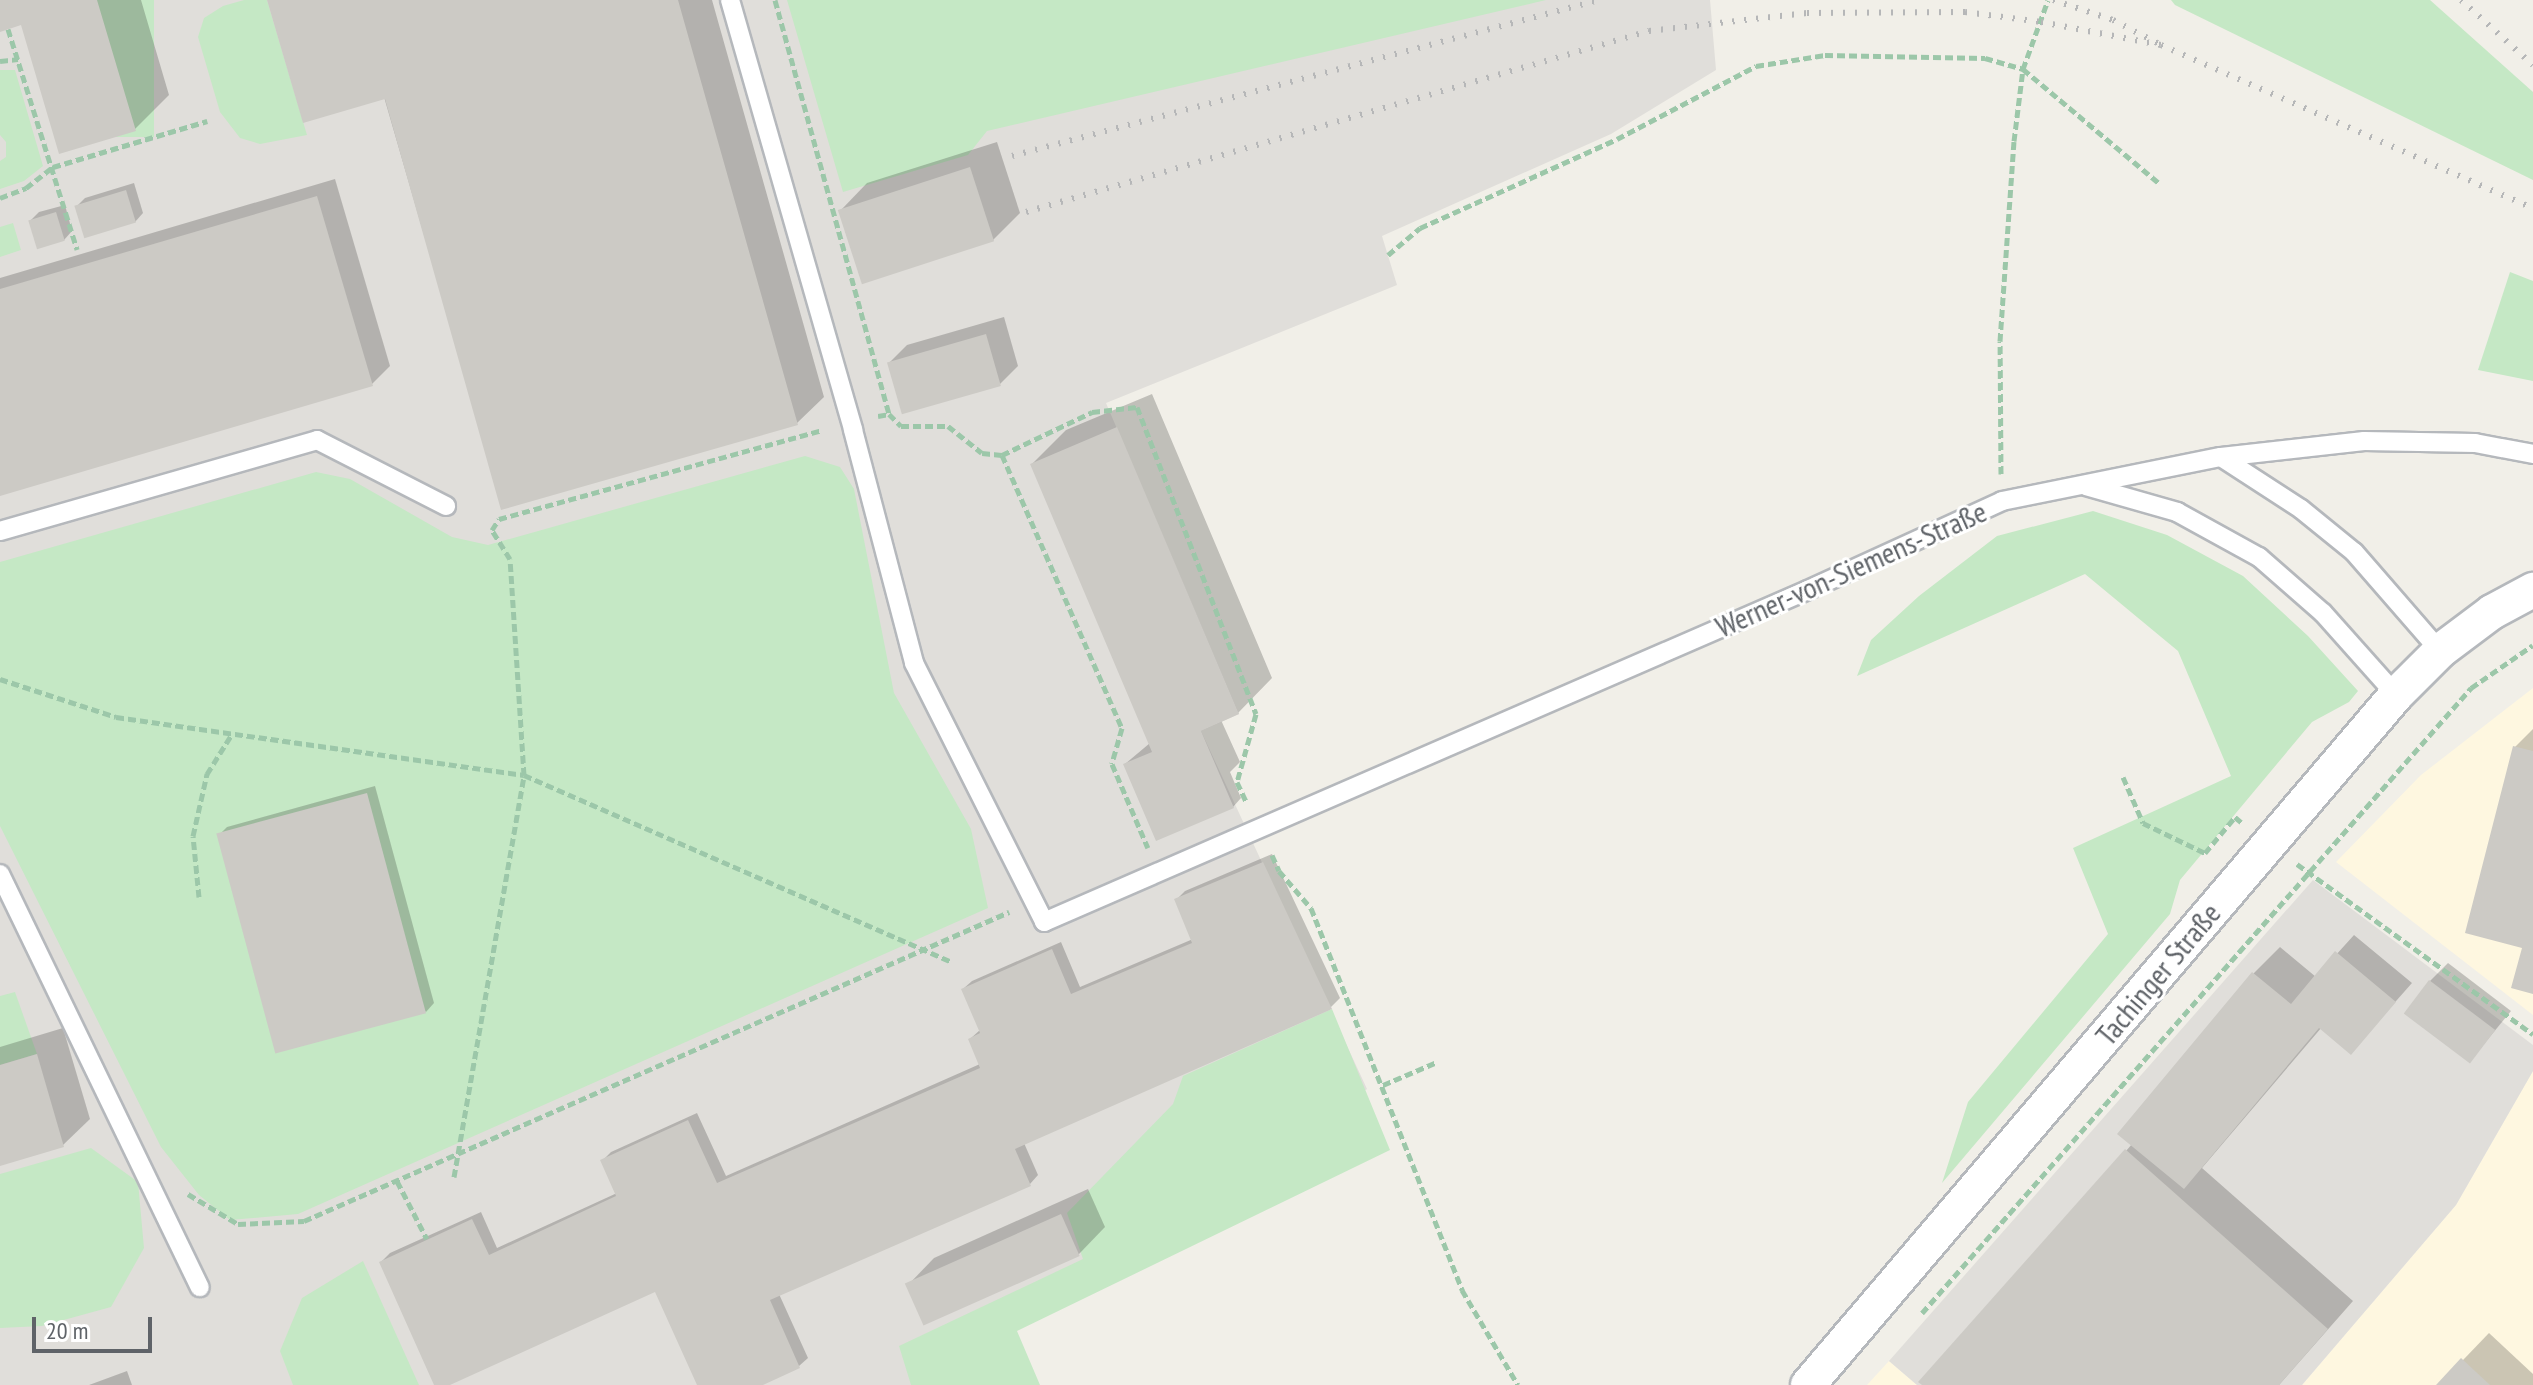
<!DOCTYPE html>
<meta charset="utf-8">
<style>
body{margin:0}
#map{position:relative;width:2533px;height:1385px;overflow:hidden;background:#f1efe8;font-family:"PT Sans Narrow",sans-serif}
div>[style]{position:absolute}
.commercial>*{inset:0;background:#fef7e0}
.industrial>*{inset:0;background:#e0deda}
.green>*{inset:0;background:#c5e8c5;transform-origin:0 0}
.shadow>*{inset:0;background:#0003}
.building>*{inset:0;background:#cccac5;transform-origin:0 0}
.path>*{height:5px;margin-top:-2.5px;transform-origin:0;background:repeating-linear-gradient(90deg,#9cc7a9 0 8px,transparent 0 12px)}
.roads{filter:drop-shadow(2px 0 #b5b8bc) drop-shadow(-2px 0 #b5b8bc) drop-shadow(0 2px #b5b8bc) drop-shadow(0 -2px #b5b8bc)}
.lane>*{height:18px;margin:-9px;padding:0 9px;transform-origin:9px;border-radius:9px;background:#fff}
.street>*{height:34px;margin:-17px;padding:0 17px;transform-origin:17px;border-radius:17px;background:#fff}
.rail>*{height:6px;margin-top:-3px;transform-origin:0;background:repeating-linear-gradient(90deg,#b6b7b8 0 2px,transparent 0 12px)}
span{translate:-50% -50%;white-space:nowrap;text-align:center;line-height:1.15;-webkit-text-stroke:6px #fff;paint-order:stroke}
.street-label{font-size:30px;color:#5f6368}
.scale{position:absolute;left:32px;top:1317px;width:120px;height:36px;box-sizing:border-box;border:4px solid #5f6368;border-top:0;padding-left:10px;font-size:24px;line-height:28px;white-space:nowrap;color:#5f6368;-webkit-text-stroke:6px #fff;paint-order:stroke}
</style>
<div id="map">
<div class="commercial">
<div style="clip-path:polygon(2533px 688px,2533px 1015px,2336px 862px,2421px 775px)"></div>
<div style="clip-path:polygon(2533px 1071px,2533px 1385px,2302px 1385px,2456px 1205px)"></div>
<div style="clip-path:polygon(1889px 1361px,1917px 1385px,1867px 1385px)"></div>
</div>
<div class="industrial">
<div style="clip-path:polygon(0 0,1710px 0,1716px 70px,1611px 134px,1382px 236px,1397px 285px,1106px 403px,1239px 714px,1201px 731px,1367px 1089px,1003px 1335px,1025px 1385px,0 1385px)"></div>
<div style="clip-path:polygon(2313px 880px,2533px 1045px,2533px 1071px,2456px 1205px,2302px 1385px,1917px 1385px,1889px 1361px)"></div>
</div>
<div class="green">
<div style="left:97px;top:0;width:57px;height:137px"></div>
<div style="clip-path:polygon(244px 0,267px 0,307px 135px,260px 144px,240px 138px,220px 112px,198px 37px,204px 18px,223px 6px)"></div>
<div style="clip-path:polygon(787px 0,1546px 0,987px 131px,968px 155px,843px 192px)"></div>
<div style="clip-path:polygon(2171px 0,2430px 0,2533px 92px,2533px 180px,2175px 5px)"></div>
<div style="clip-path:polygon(0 70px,15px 70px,43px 166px,24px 181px,0 189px,0 161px,6px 157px,6px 142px,0 135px)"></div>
<div style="clip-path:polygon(13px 223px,21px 250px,0 257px,0 227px)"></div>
<div style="clip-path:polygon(2510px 272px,2533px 281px,2533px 381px,2478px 370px)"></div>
<div style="clip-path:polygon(805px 456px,840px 467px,854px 489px,894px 693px,971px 829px,988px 908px,298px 1214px,230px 1220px,199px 1195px,161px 1147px,0 826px,0 562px,316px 472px,350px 479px,452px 537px,488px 545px)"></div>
<div style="clip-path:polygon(2093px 511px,2167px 535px,2243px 576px,2308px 636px,2358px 691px,2349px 702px,2312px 722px,2180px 880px,2170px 914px,1942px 1183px,1968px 1102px,2108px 934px,2073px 848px,2231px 776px,2178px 651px,2085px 574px,1857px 676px,1871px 640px,1919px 596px,1997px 536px)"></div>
<div style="clip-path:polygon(15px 992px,37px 1054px,0 1065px,0 996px)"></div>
<div style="clip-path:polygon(1332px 1009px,1390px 1150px,1017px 1331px,1040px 1385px,911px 1385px,899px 1346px,1083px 1259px,1067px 1213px,1173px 1104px,1183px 1076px)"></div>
<div style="clip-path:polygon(91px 1148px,138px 1182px,144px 1248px,111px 1307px,42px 1326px,0 1328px,0 1174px)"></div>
<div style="clip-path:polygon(363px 1261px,419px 1385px,293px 1385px,280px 1351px,302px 1298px)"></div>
</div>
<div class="shadow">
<div style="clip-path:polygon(0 0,141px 0,169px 95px,135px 129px,22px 23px,0 30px)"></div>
<div style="clip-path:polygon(269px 0,712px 0,824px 397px,797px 423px,503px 507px,384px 97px)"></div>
<div style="clip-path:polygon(997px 142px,1020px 213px,993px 240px,841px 210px,867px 183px)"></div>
<div style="clip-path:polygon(335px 179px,390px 366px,372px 384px,0 494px,0 278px)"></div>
<div style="clip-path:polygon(134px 183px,143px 213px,135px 222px,76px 207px,85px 198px)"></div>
<div style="clip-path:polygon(65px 205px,72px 231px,64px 240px,30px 221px,39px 212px)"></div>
<div style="clip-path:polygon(1004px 317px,1018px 366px,1000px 384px,889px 363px,907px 345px)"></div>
<div style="clip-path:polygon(1152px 394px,1272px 678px,1238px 713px,1221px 720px,1240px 762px,1230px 772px,1241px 798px,1233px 807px,1125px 764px,1150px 743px,1032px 464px,1066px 430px)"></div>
<div style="clip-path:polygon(2533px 729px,2533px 992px,2524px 946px,2515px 747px)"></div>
<div style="clip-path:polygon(375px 786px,434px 1003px,426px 1012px,219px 835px,227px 827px)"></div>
<div style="clip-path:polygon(1272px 854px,1340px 998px,1331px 1007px,1024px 1143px,1038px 1175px,1030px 1184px,779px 1294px,808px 1358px,799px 1366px,758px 1385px,700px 1385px,656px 1289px,445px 1385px,437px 1385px,381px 1262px,390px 1253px,481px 1212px,497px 1248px,617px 1193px,602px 1161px,611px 1152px,697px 1113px,726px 1176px,980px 1064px,970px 1039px,980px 1030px,963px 989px,972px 981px,1061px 942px,1080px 987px,1193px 939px,1176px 900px,1185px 891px)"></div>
<div style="clip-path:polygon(2354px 935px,2412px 983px,2351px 1052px,2322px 1027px,2202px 1168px,2353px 1301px,2279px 1385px,1925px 1385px,2132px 1144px,2120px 1134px,2254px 973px,2280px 947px,2316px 977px)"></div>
<div style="clip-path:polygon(2448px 963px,2511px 1011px,2470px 1061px,2430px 981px)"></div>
<div style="clip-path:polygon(63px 1028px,90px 1119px,63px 1145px,0 1164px,0 1047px)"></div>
<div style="clip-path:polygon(1088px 1189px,1105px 1227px,1079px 1254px,908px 1285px,934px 1258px)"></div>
<div style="clip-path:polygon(2489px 1333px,2533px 1374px,2533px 1385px,2439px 1385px)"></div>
<div style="clip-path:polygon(127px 1371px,132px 1385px,89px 1385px)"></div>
</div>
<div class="building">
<div style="clip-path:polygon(0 0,97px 0,136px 131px,59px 154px,21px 25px,0 32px)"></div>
<div style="clip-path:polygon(267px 0,678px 0,798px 425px,501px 510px,385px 99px,303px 123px)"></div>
<div style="left:970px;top:167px;width:78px;height:139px;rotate:72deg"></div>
<div style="left:126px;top:190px;width:34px;height:54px;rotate:73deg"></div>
<div style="clip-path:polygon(317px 196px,373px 386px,0 496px,0 289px)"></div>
<div style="left:56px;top:212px;width:30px;height:29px;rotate:73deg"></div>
<div style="left:986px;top:334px;width:54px;height:103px;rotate:74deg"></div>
<div style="clip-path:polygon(1117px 427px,1239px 714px,1201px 731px,1234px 808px,1156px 841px,1123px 764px,1152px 752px,1030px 464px)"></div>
<div style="clip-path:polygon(2513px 746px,2533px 751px,2533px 994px,2511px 988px,2522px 948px,2465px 933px)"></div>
<div style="left:367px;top:793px;width:228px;height:156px;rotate:75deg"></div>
<div style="clip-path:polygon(1263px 862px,1332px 1009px,1015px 1149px,1031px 1186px,770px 1300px,800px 1368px,763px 1385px,697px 1385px,655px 1292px,450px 1385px,434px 1385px,379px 1262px,472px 1219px,489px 1255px,616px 1196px,600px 1160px,688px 1120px,717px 1183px,980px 1068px,968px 1039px,980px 1033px,961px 989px,1052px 949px,1071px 994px,1192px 943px,1174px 899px)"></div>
<div style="clip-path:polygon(2335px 951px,2396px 1002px,2351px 1055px,2319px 1028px,2184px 1189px,2117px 1134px,2252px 972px,2291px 1004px)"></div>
<div style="left:2429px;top:980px;width:83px;height:42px;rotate:37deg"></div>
<div style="clip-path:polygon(37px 1054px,64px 1147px,0 1166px,0 1065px)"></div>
<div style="clip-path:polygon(2125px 1149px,2328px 1329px,2279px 1385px,1922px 1385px,1918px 1382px)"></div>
<div style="left:1061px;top:1214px;width:46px;height:171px;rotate:66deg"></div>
<div style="clip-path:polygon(2461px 1358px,2490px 1385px,2436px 1385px)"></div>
</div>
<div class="path">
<div style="left:775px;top:0;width:429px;rotate:74.6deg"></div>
<div style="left:8px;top:29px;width:231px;rotate:72.6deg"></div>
<div style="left:0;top:61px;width:18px;rotate:-6deg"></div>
<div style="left:0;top:198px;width:28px;rotate:-21deg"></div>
<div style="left:26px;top:188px;width:34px;rotate:-38deg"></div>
<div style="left:53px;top:167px;width:161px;rotate:-16.6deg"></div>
<div style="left:1388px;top:255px;width:42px;rotate:-40.2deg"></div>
<div style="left:1420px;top:228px;width:216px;rotate:-24.3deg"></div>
<div style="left:1617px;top:139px;width:157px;rotate:-27.7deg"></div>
<div style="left:1756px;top:66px;width:70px;rotate:-9.1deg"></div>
<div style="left:1825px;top:55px;width:160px;rotate:1.1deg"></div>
<div style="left:1985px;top:58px;width:40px;rotate:16deg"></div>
<div style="left:2023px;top:69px;width:177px;rotate:40deg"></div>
<div style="left:878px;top:416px;width:11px;rotate:-10deg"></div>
<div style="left:889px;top:414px;width:17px;rotate:45deg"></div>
<div style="left:901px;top:426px;width:47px"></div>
<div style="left:948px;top:426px;width:43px;rotate:38.5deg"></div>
<div style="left:982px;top:453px;width:20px;rotate:6deg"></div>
<div style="left:1002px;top:455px;width:100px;rotate:-25.5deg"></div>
<div style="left:1092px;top:412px;width:45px;rotate:-6.3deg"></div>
<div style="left:1137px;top:407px;width:329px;rotate:68.8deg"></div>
<div style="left:1256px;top:714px;width:71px;rotate:105.6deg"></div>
<div style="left:1237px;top:782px;width:23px;rotate:65deg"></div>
<div style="left:1002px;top:455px;width:298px;rotate:66.3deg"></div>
<div style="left:1122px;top:728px;width:37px;rotate:106deg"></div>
<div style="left:1112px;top:764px;width:91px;rotate:66.8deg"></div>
<div style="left:2001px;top:474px;width:133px;rotate:-90.4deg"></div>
<div style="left:2000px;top:341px;width:200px;rotate:-86deg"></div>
<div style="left:2014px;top:141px;width:73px;rotate:-82.9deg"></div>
<div style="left:2023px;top:69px;width:73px;rotate:-70.1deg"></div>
<div style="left:0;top:679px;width:122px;rotate:18.1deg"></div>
<div style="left:116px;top:717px;width:412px;rotate:8.1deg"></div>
<div style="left:524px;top:775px;width:467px;rotate:23.6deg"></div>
<div style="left:2123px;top:777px;width:50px;rotate:66.5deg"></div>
<div style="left:2143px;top:823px;width:69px;rotate:25.8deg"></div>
<div style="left:2205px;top:853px;width:47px;rotate:-50.2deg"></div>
<div style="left:2235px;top:817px;width:8px;rotate:40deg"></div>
<div style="left:1272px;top:855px;width:17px;rotate:66deg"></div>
<div style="left:1279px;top:871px;width:49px;rotate:49.1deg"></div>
<div style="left:1311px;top:908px;width:411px;rotate:68.4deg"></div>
<div style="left:1462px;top:1290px;width:110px;rotate:59.5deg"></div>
<div style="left:2297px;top:864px;width:291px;rotate:35.8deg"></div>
<div style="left:199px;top:897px;width:61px;rotate:-95.6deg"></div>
<div style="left:193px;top:836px;width:64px;rotate:-77.3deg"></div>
<div style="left:207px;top:774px;width:47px;rotate:-58deg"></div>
<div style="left:1383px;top:1085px;width:59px;rotate:-23.1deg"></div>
<div style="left:454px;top:1177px;width:408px;rotate:-80.1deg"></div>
<div style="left:524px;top:775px;width:216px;rotate:-93.7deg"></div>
<div style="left:510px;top:559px;width:34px;rotate:-122deg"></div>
<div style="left:492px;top:530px;width:13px;rotate:-58deg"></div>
<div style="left:499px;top:519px;width:335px;rotate:-15.4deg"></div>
<div style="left:397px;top:1181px;width:65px;rotate:62.7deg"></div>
<div style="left:188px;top:1194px;width:58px;rotate:31deg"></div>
<div style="left:238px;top:1224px;width:66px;rotate:-2.6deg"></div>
<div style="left:304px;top:1221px;width:770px;rotate:-23.67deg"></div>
<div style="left:1922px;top:1313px;width:832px;rotate:-48.7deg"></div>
<div style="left:2471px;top:688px;width:75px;rotate:-34.7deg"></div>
</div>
<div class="roads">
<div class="lane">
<div style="left:730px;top:0;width:447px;rotate:74deg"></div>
<div style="left:853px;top:430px;width:241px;rotate:75.3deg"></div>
<div style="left:914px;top:663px;width:290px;rotate:63.3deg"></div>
<div style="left:1044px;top:922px;width:833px;rotate:-23.49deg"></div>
<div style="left:1808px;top:590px;width:213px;rotate:-24.6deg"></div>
<div style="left:2002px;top:501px;width:223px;rotate:-11.4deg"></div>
<div style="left:2221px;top:457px;width:144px;rotate:-6.4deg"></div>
<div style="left:2364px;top:441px;width:111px;rotate:1deg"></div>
<div style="left:2475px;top:443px;width:59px;rotate:10.7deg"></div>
<div style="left:2221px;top:457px;width:95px;rotate:33deg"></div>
<div style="left:2301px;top:509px;width:68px;rotate:39.1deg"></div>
<div style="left:2354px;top:552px;width:131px;rotate:49deg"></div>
<div style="left:2086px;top:486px;width:95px;rotate:15.9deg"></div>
<div style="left:2177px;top:512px;width:94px;rotate:28.8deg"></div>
<div style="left:2259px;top:557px;width:85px;rotate:41.2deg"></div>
<div style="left:2323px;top:613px;width:110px;rotate:48.3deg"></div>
<div style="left:0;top:531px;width:330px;rotate:-16deg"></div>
<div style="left:317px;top:440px;width:145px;rotate:27.1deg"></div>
<div style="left:0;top:874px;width:459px;rotate:64.2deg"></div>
</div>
<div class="street">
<div style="left:1808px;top:1385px;width:907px;rotate:-49.56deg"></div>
<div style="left:2396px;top:695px;width:62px;rotate:-45deg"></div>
<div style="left:2440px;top:651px;width:65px;rotate:-36.9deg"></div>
<div style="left:2492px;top:612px;width:47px;rotate:-28.2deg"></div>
</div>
</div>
<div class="rail">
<div style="left:2053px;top:0;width:63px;rotate:18.4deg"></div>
<div style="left:2113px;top:20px;width:54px;rotate:27.5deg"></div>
<div style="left:2161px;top:45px;width:406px;rotate:23.7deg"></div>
<div style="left:2461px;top:0;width:97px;rotate:42.1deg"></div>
<div style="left:1012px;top:156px;width:607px;rotate:-14.88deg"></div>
<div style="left:1026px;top:212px;width:649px;rotate:-16.2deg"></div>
<div style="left:1649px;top:31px;width:159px;rotate:-6.5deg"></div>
<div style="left:1807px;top:13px;width:158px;rotate:-0.4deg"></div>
<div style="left:1965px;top:12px;width:77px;rotate:7.5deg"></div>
<div style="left:2041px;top:22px;width:122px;rotate:10.9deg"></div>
</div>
<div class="street-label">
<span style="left:1851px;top:569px;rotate:-24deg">Werner-von-Siemens-Straße</span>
<span style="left:2158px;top:974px;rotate:-50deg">Tachinger Straße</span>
</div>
<div class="scale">20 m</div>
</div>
